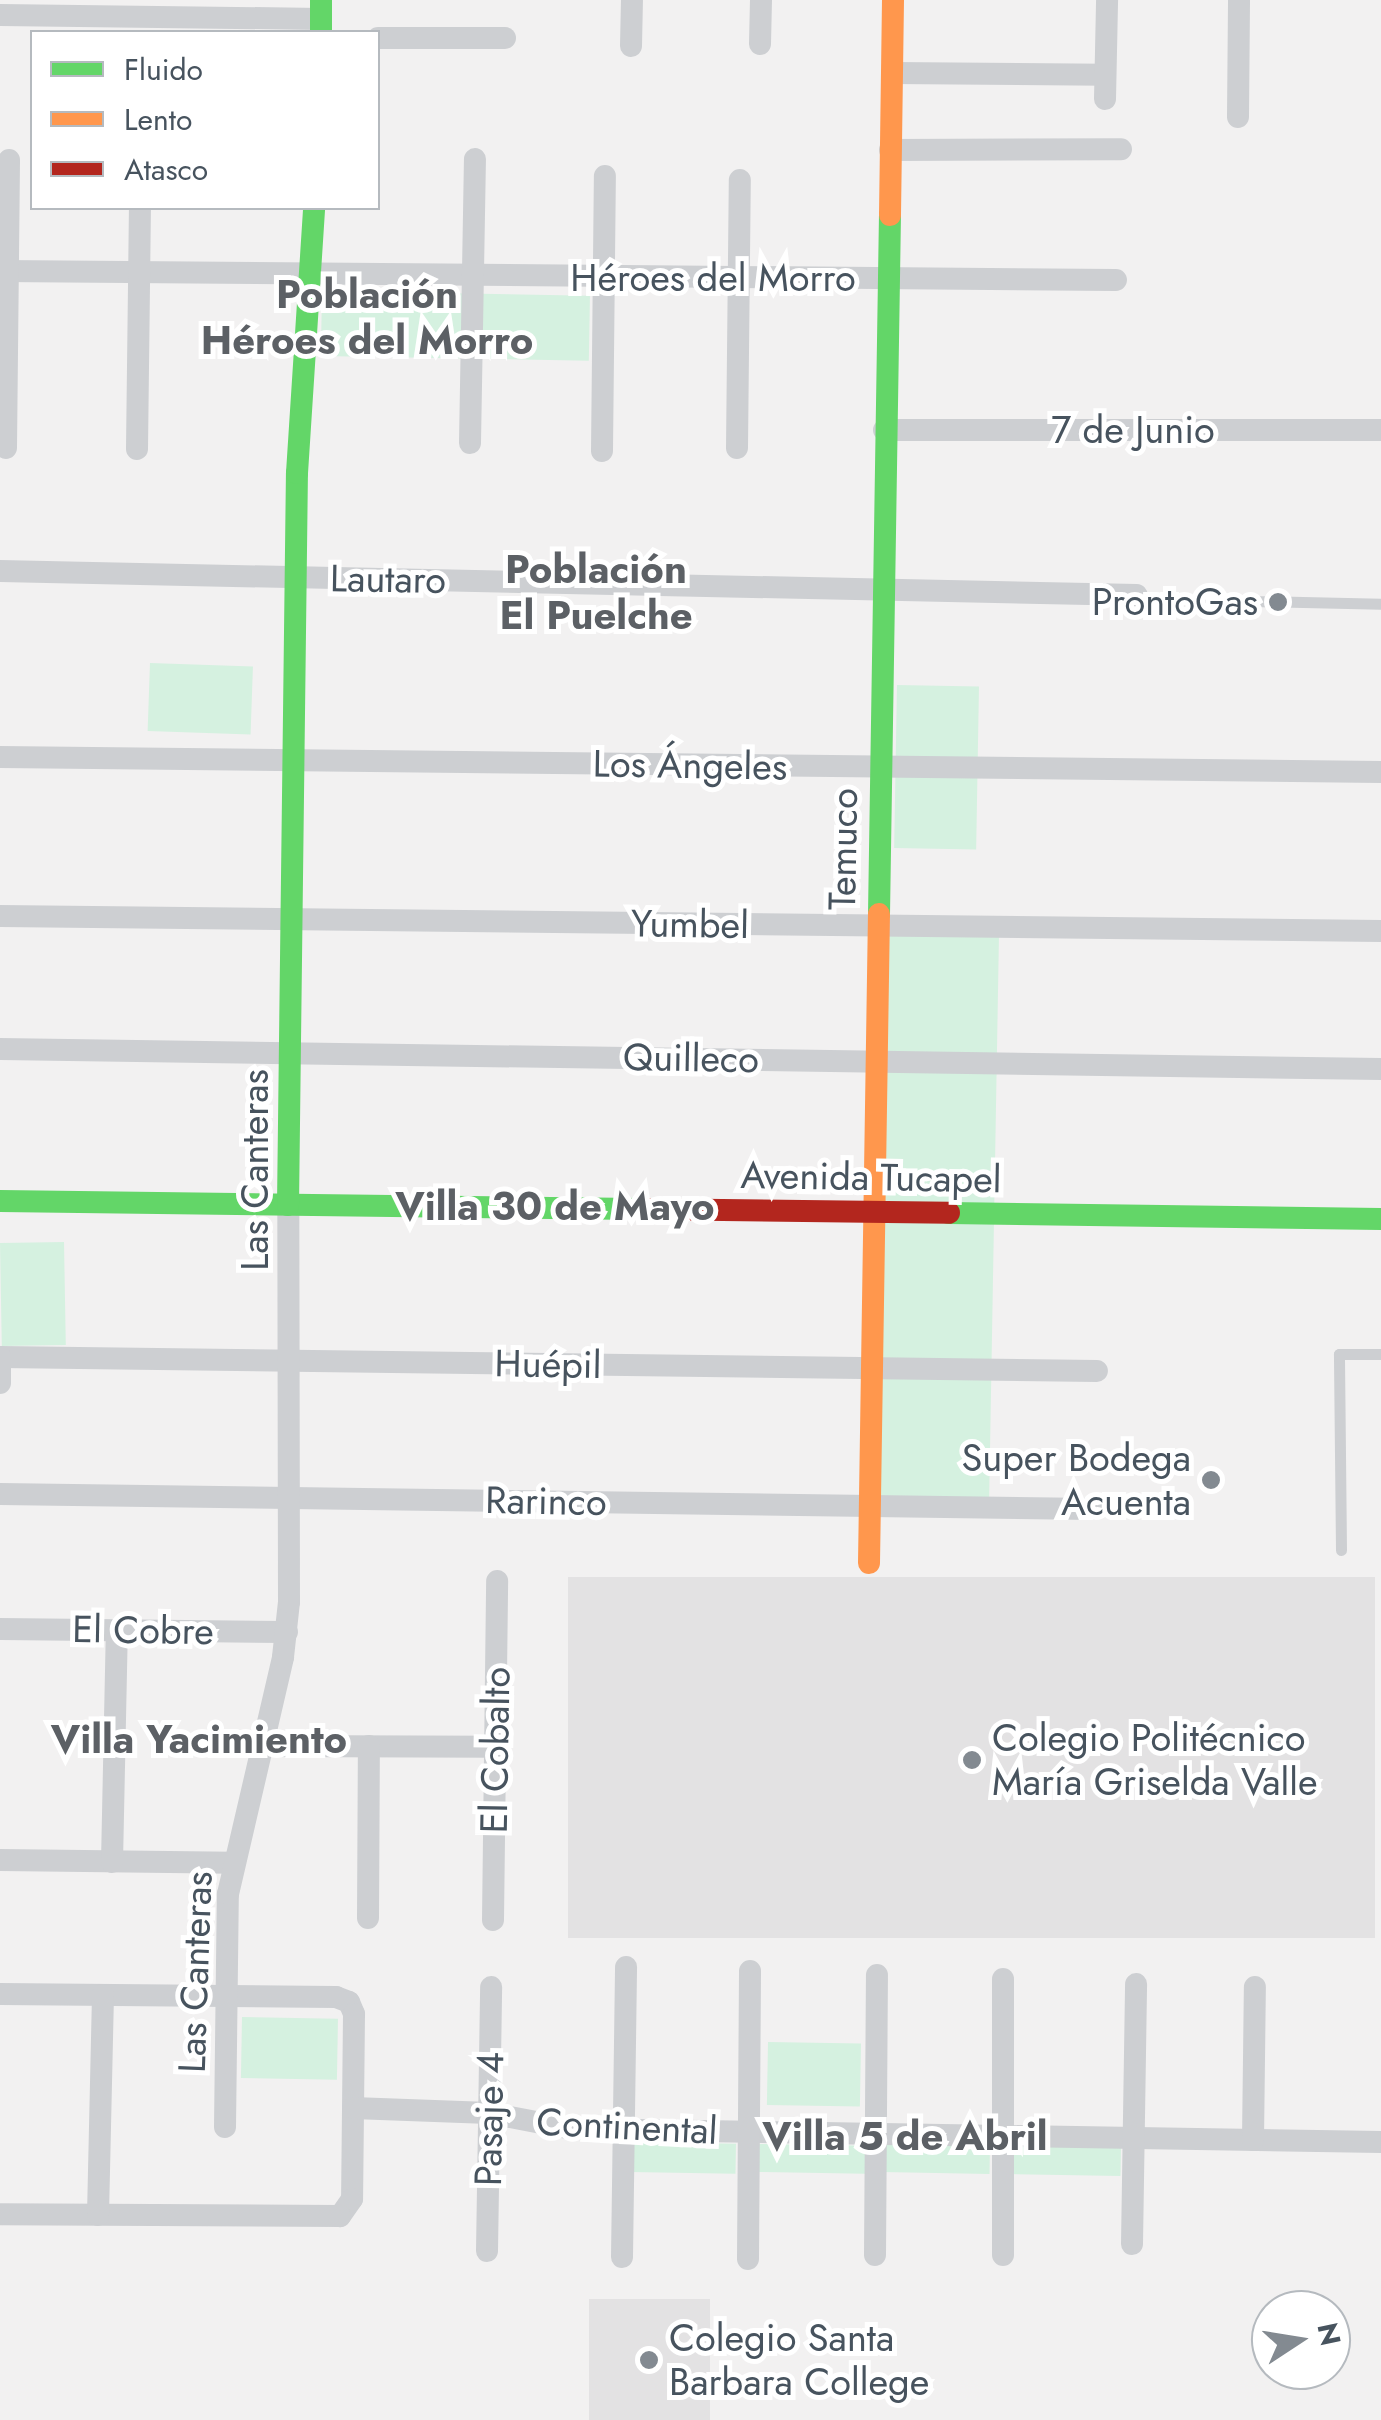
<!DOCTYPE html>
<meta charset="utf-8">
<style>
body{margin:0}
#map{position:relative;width:1381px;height:2420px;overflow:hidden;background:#f2f1f1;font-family:Jost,sans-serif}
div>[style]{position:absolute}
.education>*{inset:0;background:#e3e2e3;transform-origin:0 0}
.green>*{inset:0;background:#d5f1e0;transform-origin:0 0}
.lane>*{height:11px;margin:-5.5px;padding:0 5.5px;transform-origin:5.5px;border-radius:5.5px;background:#cdcfd2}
.street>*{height:22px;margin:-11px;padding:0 11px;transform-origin:11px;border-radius:11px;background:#cdcfd2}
.fast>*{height:22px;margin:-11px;padding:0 11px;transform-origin:11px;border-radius:11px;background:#63d668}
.slow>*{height:22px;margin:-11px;padding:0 11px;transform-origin:11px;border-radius:11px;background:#ff974d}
.jam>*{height:22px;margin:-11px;padding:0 11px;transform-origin:11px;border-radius:11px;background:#b3261e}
.dots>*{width:28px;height:28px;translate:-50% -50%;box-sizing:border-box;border:5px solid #fff;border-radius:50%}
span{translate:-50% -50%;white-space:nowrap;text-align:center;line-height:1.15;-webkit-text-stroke:10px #fff;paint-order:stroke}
.street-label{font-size:38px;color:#47535e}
.poi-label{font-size:38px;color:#47535e}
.right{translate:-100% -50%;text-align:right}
.left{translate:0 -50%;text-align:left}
.neighbourhood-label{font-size:40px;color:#5c6065;font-weight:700}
.legend{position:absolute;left:30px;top:30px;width:350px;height:180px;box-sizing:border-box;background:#fff;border:2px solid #b5babf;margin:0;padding:12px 18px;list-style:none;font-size:30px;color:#47535e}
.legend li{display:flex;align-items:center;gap:20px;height:50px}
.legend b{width:50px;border:2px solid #b5babf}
.north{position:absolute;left:1251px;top:2290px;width:100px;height:100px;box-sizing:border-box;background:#fff;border:2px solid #b5babf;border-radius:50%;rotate:78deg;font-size:28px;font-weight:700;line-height:40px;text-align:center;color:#47535e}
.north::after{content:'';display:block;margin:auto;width:35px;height:45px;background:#838a91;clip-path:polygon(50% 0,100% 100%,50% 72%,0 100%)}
</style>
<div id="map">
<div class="education">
<div style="left:568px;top:1577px;width:807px;height:361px"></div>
<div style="left:589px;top:2299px;width:121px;height:121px"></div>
</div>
<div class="green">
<div style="left:322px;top:291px;width:268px;height:65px;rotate:1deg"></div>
<div style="left:150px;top:663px;width:103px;height:68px;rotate:2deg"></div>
<div style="left:897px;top:685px;width:82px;height:163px;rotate:1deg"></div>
<div style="left:881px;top:933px;width:118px;height:564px;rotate:1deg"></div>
<div style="left:64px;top:1242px;width:103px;height:64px;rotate:89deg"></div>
<div style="left:242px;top:2017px;width:96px;height:61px;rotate:1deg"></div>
<div style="left:768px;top:2042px;width:93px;height:63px;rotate:1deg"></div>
<div style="left:630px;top:2142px;width:106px;height:30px;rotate:1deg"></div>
<div style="left:759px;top:2144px;width:107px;height:28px;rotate:1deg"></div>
<div style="left:882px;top:2144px;width:108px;height:28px;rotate:1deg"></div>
<div style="left:1008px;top:2144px;width:113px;height:30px;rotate:1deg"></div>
</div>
<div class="lane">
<div style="left:1210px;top:600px;width:171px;rotate:1.3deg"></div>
<div style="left:1341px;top:1550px;width:196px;rotate:-90.6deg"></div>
<div style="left:1339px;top:1354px;width:42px"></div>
</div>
<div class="street">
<div style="left:0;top:15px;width:321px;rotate:0.7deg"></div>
<div style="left:378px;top:38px;width:127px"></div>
<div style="left:760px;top:44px;width:44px;rotate:-88.7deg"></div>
<div style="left:631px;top:46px;width:46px;rotate:-88.8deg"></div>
<div style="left:892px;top:73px;width:213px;rotate:0.5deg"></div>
<div style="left:1105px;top:99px;width:99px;rotate:-88.8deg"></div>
<div style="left:1238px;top:117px;width:117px;rotate:-89.5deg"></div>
<div style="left:890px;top:150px;width:231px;rotate:-0.2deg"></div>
<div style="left:0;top:271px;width:1116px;rotate:0.46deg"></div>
<div style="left:884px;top:430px;width:497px"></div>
<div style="left:470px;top:443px;width:284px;rotate:-89deg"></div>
<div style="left:6px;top:448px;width:288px;rotate:-89.4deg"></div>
<div style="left:737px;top:448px;width:268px;rotate:-89.4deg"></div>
<div style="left:137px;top:449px;width:241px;rotate:-89.3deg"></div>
<div style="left:602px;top:451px;width:275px;rotate:-89.4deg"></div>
<div style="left:0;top:571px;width:1137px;rotate:1.21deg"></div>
<div style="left:0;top:757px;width:1381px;rotate:0.62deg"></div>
<div style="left:0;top:916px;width:1381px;rotate:0.62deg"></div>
<div style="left:0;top:1049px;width:1381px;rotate:0.83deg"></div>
<div style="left:0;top:1357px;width:1097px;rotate:0.73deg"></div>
<div style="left:0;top:1383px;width:26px;rotate:-90deg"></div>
<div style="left:0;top:1494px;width:1092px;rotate:0.79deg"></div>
<div style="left:0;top:1629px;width:287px;rotate:0.6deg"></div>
<div style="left:263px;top:1746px;width:232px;rotate:0.2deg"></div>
<div style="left:0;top:1860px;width:232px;rotate:0.7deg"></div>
<div style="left:112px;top:1862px;width:232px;rotate:-88.8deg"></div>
<div style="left:368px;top:1918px;width:172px;rotate:-89.7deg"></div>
<div style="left:493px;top:1920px;width:339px;rotate:-89.3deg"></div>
<div style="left:0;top:1994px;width:336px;rotate:0.5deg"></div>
<div style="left:336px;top:1997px;width:14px;rotate:21deg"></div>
<div style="left:349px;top:2002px;width:13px;rotate:67deg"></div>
<div style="left:354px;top:2014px;width:185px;rotate:90.6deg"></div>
<div style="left:352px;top:2199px;width:21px;rotate:125deg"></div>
<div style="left:340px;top:2216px;width:340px;rotate:-179.7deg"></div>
<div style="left:353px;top:2108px;width:136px;rotate:2.1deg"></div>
<div style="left:489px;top:2113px;width:86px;rotate:10.8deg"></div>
<div style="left:573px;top:2129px;width:808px;rotate:0.92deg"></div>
<div style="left:225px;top:2127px;width:233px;rotate:-89.3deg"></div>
<div style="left:228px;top:1894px;width:243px;rotate:-76.9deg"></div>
<div style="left:283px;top:1657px;width:55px;rotate:-83.8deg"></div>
<div style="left:289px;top:1602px;width:397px;rotate:-90.1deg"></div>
<div style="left:1253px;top:2140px;width:153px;rotate:-89.3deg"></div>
<div style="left:98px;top:2215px;width:220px;rotate:-88.7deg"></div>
<div style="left:1132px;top:2244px;width:260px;rotate:-89.1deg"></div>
<div style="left:487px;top:2251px;width:264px;rotate:-89.1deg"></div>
<div style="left:875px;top:2255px;width:280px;rotate:-89.6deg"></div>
<div style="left:1003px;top:2255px;width:276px;rotate:-90deg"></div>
<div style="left:622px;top:2257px;width:290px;rotate:-89.2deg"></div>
<div style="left:748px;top:2259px;width:288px;rotate:-89.6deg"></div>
</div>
<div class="fast">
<div style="left:321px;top:0;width:32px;rotate:90deg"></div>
<div style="left:879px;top:914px;width:699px;rotate:-89.1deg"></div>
<div style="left:0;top:1201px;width:639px;rotate:0.72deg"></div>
<div style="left:288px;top:1205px;width:732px;rotate:-89.3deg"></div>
<div style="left:297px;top:473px;width:266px;rotate:-86.3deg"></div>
<div style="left:949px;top:1213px;width:432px;rotate:0.8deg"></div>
</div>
<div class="slow">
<div style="left:890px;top:215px;width:215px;rotate:-89.2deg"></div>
<div style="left:869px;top:1563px;width:649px;rotate:-89.12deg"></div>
</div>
<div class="jam">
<div style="left:639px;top:1209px;width:310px;rotate:0.7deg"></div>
</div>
<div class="dots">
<div style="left:1278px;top:602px;background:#838a91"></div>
<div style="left:1211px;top:1480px;background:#838a91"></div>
<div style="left:972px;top:1760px;background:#838a91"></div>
<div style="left:649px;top:2360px;background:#838a91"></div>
</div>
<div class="street-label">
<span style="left:713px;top:278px">Héroes del Morro</span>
<span style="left:1133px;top:430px">7 de Junio</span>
<span style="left:388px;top:579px;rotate:1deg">Lautaro</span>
<span style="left:690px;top:765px;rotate:1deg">Los Ángeles</span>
<span style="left:843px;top:849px;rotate:-89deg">Temuco</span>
<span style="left:690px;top:924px;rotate:1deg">Yumbel</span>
<span style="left:691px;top:1058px;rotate:1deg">Quilleco</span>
<span style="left:255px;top:1170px;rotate:-90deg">Las Canteras</span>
<span style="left:871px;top:1177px;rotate:1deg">Avenida Tucapel</span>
<span style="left:548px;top:1364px;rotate:1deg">Huépil</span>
<span style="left:546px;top:1501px;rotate:1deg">Rarinco</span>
<span style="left:143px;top:1630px;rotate:1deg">El Cobre</span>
<span style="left:495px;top:1750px;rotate:-89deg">El Cobalto</span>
<span style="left:195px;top:1972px;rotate:-88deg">Las Canteras</span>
<span style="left:489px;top:2119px;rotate:-89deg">Pasaje 4</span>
<span style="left:627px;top:2126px;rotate:3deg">Continental</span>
</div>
<div class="poi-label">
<span class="right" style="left:1258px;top:602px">ProntoGas</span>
<span class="right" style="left:1191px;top:1480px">Super Bodega<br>Acuenta</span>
<span class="left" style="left:992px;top:1760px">Colegio Politécnico<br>María Griselda Valle</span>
<span class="left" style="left:669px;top:2360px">Colegio Santa<br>Barbara College</span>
</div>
<div class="neighbourhood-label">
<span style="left:367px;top:317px">Población<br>Héroes del Morro</span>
<span style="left:596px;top:592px">Población<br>El Puelche</span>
<span style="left:555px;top:1206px">Villa 30 de Mayo</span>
<span style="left:199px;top:1739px">Villa Yacimiento</span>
<span style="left:905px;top:2136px">Villa 5 de Abril</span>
</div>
<ul class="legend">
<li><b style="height:12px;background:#63d668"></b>Fluido</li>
<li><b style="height:12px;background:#ff974d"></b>Lento</li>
<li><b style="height:12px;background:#b3261e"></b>Atasco</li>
</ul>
<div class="north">N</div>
</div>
